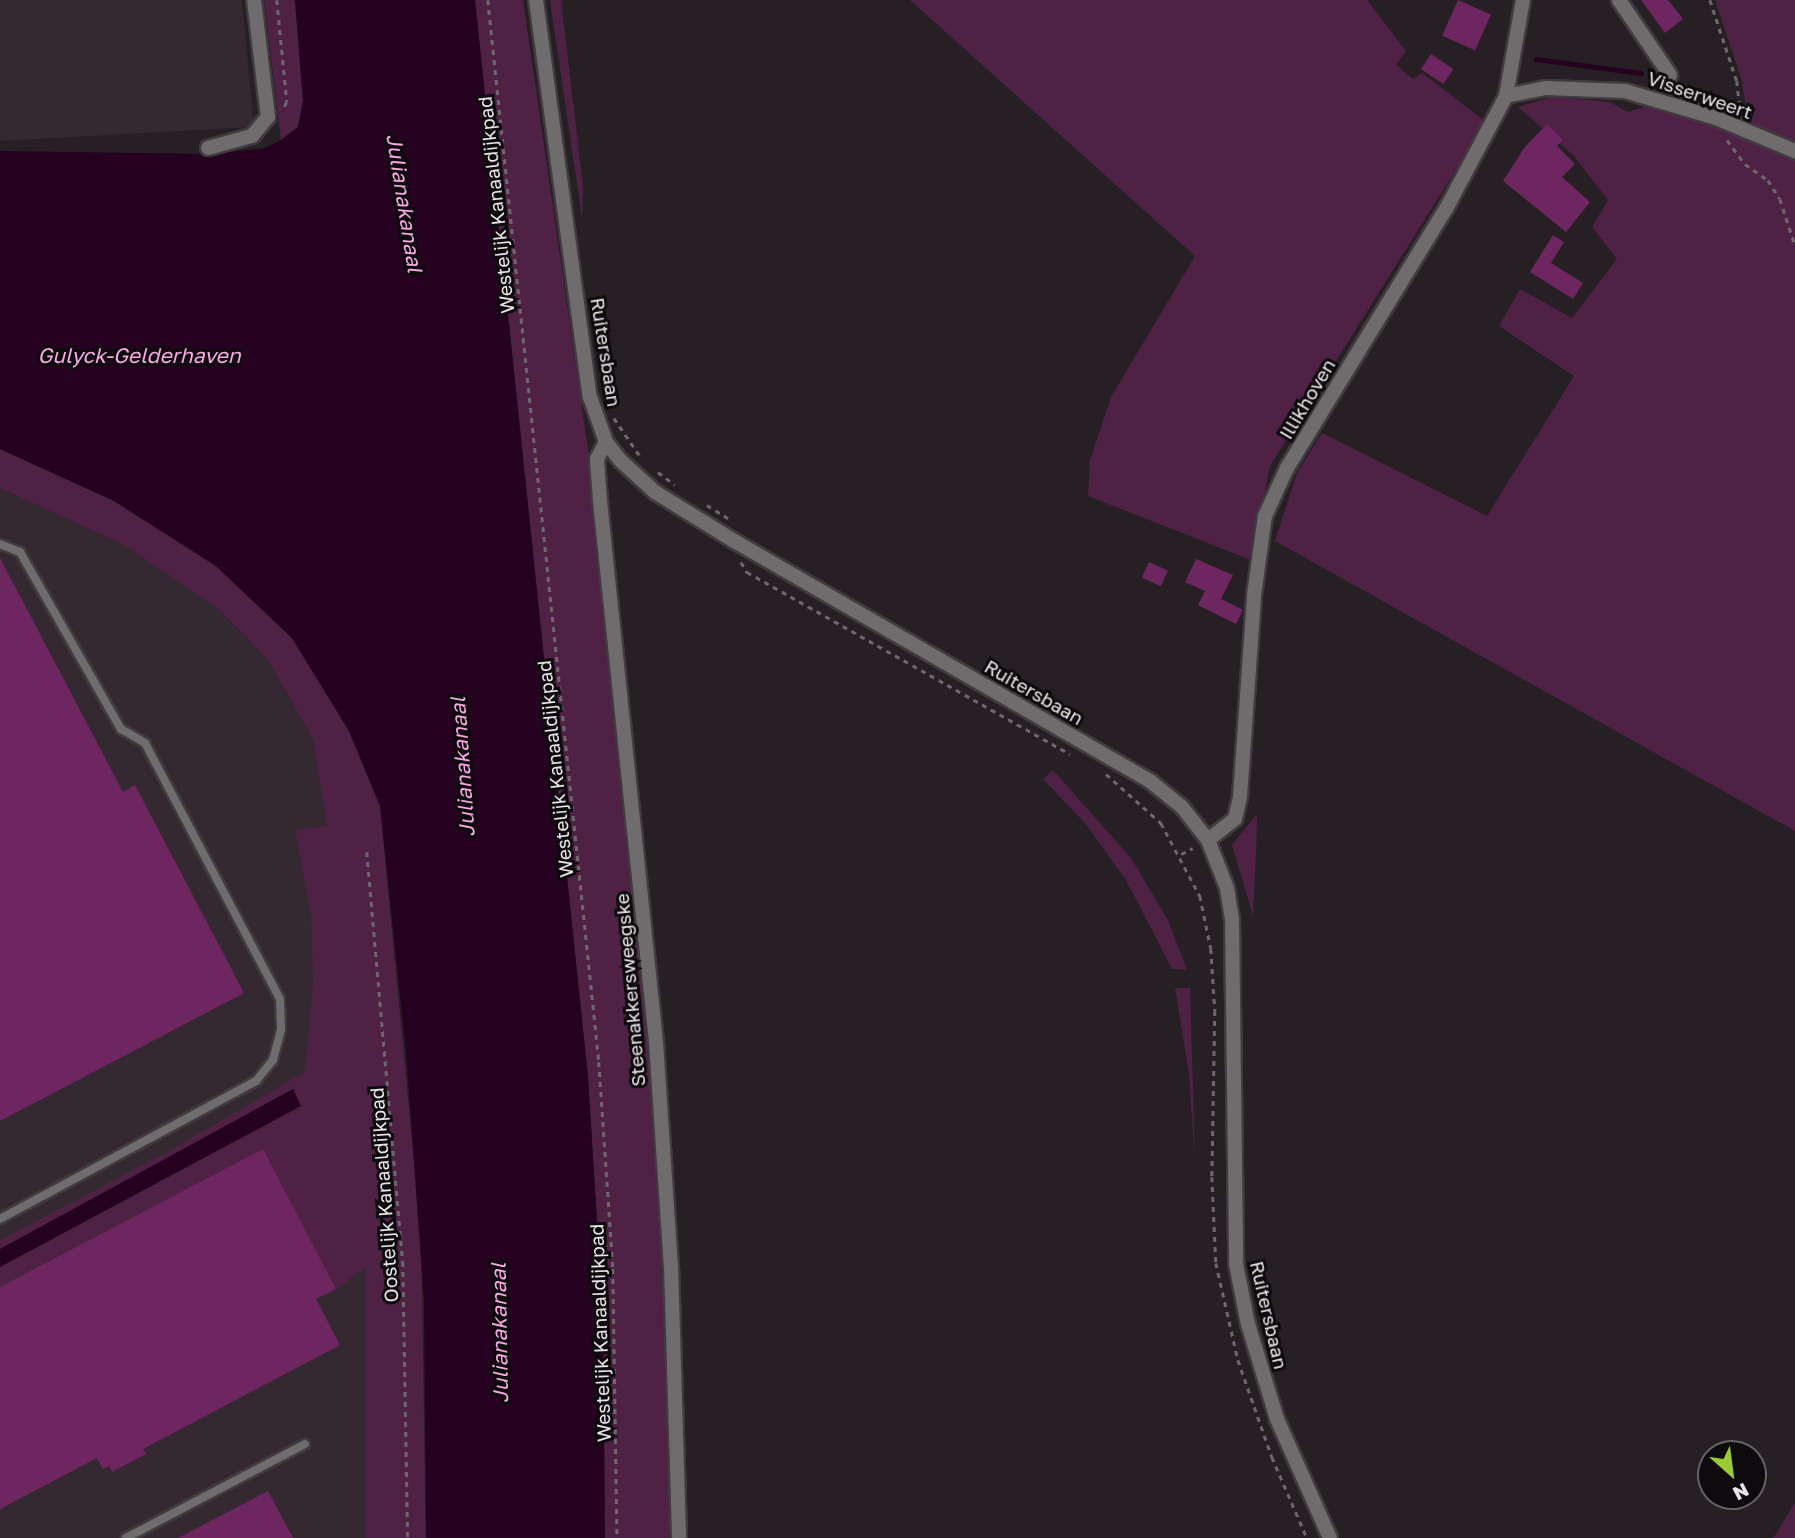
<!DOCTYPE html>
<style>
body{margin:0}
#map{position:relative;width:1795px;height:1538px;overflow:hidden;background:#262025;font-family:"Golos Text",sans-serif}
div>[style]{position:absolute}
.built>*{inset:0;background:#342931}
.green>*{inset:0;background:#4e2145}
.water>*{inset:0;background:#25021f}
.stream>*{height:5px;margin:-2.5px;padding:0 2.5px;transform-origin:2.5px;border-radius:2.5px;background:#25021f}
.building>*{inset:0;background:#6e2660;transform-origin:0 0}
.path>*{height:2.5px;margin-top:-1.25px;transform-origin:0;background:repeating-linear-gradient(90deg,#6e686d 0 5px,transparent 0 10px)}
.roads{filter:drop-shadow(2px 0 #413b40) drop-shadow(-2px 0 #413b40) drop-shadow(0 2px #413b40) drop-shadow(0 -2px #413b40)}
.service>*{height:8px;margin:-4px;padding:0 4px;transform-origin:4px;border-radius:4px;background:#6f6c6e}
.minor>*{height:14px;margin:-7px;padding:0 7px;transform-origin:7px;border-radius:7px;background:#6f6c6e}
.tertiary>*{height:14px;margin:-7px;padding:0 7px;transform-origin:7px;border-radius:7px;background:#6f6c6e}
span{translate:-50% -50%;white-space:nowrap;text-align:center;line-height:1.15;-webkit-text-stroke:6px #0d0b0d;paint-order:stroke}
.street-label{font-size:19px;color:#e9e4e7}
.water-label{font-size:21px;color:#f8a7e4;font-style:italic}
.north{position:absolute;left:1697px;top:1440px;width:70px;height:70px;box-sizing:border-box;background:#0d0b0d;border:2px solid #656264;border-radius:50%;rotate:152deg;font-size:19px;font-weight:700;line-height:28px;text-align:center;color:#e9e4e7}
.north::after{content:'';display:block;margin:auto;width:24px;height:32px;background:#9bcb33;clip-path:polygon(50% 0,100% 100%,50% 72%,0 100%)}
</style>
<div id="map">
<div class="built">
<div style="clip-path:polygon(0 0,242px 0,254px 127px,0 141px)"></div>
<div style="clip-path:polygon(0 488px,126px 546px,217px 608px,269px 661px,313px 740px,364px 1024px,376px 1538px,0 1538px)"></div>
</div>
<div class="green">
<div style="clip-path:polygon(264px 0,295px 0,303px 101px,298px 127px,281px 140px)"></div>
<div style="clip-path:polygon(475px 0,523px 0,607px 581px,653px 1001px,675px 1538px,605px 1538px,603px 1317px,588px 1077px)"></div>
<div style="clip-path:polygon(550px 0,561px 0,583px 187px,582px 218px)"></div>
<div style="clip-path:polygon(910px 0,1367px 0,1406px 51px,1396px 65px,1413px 79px,1422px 73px,1486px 122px,1270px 466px,1251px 560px,1088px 496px,1090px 460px,1111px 397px,1195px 256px)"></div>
<div style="clip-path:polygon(1715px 0,1795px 0,1795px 831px,1275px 541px,1297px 473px,1322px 433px,1487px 516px,1574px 376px,1499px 326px,1520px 289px,1572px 318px,1617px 259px,1592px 227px,1608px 200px,1573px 155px,1518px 107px,1552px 97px,1610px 102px,1628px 112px,1645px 107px,1683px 115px,1729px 111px,1747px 116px,1742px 81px)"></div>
<div style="clip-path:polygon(0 449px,114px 501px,216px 566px,292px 638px,349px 731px,380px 806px,421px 1233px,426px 1538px,366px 1538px,365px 1268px,336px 1289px,263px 1150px,0 1287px,0 1240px,164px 1154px,305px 1072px,313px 982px,311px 914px,295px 830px,327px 826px,313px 740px,269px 661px,217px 608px,126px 546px,0 488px)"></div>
<div style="clip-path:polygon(1053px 770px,1131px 858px,1168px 920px,1187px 970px,1172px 969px,1126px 880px,1085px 823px,1043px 779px)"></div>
<div style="clip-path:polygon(1257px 814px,1256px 852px,1253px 916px,1232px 845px)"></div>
<div style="clip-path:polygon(1175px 988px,1190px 988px,1195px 1161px,1189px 1074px)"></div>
<div style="clip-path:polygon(1795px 1503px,1795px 1538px,1773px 1538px,1776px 1534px)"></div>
</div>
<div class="water">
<div style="clip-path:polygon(295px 0,475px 0,588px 1077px,603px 1317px,605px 1538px,426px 1538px,424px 1301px,406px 1052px,380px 806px,349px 731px,292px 638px,216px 566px,114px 501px,0 449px,0 151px,213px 154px,265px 148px,281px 140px,298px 127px,303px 101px)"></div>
<div style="clip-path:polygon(293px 1089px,301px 1106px,0 1267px,0 1249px)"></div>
</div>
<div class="stream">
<div style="left:1536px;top:59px;width:106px;rotate:7.6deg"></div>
</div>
<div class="building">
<div style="left:1458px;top:0;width:36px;height:39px;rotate:24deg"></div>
<div style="clip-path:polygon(1641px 0,1668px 0,1683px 19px,1665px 33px)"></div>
<div style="left:1431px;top:54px;width:27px;height:18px;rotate:34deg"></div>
<div style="clip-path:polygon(1547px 124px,1563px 140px,1557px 146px,1575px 164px,1562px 177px,1590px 202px,1566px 232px,1503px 181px,1524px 148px)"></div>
<div style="clip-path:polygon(1553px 235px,1564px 242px,1551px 263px,1583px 283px,1573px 299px,1530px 272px)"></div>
<div style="clip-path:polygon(0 558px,123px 792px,135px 785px,244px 993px,0 1121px)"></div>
<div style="clip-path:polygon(1196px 559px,1233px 575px,1221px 599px,1243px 610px,1236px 624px,1198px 605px,1205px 591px,1185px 582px)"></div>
<div style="left:1149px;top:562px;width:21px;height:17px;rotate:25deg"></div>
<div style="clip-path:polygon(263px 1149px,336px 1289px,316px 1299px,340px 1345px,143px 1449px,146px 1454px,112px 1472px,109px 1466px,103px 1469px,97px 1458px,0 1509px,0 1287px)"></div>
<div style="clip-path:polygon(268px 1491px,293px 1538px,178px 1538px)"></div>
</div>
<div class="path">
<div style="left:277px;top:0;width:102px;rotate:84.4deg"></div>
<div style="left:287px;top:102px;width:9px;rotate:117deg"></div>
<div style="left:488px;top:0;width:1068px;rotate:84.03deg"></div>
<div style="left:599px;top:1062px;width:207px;rotate:86.1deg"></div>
<div style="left:613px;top:1269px;width:269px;rotate:89.1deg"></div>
<div style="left:1710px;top:0;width:85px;rotate:71.6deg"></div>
<div style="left:1737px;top:81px;width:30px;rotate:84deg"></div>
<div style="left:1727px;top:140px;width:30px;rotate:53deg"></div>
<div style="left:1745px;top:164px;width:28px;rotate:35deg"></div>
<div style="left:1768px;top:180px;width:22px;rotate:58deg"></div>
<div style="left:1780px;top:199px;width:48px;rotate:71.9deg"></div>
<div style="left:614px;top:418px;width:46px;rotate:55.6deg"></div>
<div style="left:658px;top:472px;width:21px;rotate:37deg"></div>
<div style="left:707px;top:505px;width:25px;rotate:32deg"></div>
<div style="left:741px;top:562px;width:12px;rotate:59deg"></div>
<div style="left:747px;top:572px;width:371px;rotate:29.4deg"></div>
<div style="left:1106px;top:774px;width:74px;rotate:41.7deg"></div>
<div style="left:1161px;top:823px;width:83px;rotate:61.9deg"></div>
<div style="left:1200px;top:896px;width:54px;rotate:78.3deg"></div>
<div style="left:1211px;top:949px;width:62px;rotate:86.3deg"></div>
<div style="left:1215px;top:1011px;width:166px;rotate:91deg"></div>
<div style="left:1212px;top:1177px;width:86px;rotate:87.3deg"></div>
<div style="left:1216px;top:1263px;width:99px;rotate:77.2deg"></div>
<div style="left:1238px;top:1360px;width:103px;rotate:70.7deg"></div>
<div style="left:1272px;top:1457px;width:88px;rotate:66.6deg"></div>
<div style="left:367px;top:852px;width:412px;rotate:85deg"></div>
<div style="left:403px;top:1262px;width:276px;rotate:89deg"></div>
<div style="left:1181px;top:854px;width:13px;rotate:-27deg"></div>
</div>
<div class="roads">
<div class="service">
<div style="left:0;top:544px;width:22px;rotate:22deg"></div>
<div style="left:20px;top:552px;width:204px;rotate:60.3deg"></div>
<div style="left:121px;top:729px;width:28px;rotate:30deg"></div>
<div style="left:145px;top:743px;width:289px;rotate:62.2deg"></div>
<div style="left:280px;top:999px;width:31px;rotate:88deg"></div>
<div style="left:281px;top:1030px;width:31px;rotate:105deg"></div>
<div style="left:273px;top:1060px;width:27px;rotate:129deg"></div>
<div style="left:256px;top:1081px;width:291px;rotate:151.7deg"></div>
<div style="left:126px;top:1538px;width:202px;rotate:-27.7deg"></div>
</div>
<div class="minor">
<div style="left:1619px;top:0;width:91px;rotate:55.8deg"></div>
<div style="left:1506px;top:96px;width:41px;rotate:-11.3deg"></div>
<div style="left:1546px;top:88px;width:79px;rotate:2.2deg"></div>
<div style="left:1625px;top:91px;width:95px;rotate:16.5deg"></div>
<div style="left:1716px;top:118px;width:86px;rotate:22.7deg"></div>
<div style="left:208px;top:148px;width:46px;rotate:-15.3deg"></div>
<div style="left:252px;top:136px;width:25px;rotate:-50deg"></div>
<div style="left:268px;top:117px;width:118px;rotate:-96.8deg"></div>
<div style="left:606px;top:442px;width:19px;rotate:118deg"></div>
<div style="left:597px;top:459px;width:42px;rotate:85.9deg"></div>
<div style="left:600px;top:501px;width:544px;rotate:84.09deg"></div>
<div style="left:656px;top:1042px;width:224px;rotate:86.2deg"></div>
<div style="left:671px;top:1265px;width:273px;rotate:88.3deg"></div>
<div style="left:1208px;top:840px;width:34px;rotate:-38deg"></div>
<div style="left:1235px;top:819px;width:23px;rotate:-77deg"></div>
<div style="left:1240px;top:797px;width:202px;rotate:-86deg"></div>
<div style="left:1254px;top:595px;width:80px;rotate:-82.1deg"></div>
<div style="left:1265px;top:516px;width:53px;rotate:-65.4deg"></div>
<div style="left:1287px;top:468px;width:304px;rotate:-58.5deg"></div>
<div style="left:1446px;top:209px;width:128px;rotate:-62deg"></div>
<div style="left:1506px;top:96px;width:97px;rotate:-80deg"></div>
</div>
<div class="tertiary">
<div style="left:536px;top:0;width:401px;rotate:82.3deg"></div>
<div style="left:590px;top:397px;width:48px;rotate:70.4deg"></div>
<div style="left:606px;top:442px;width:24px;rotate:52deg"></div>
<div style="left:621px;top:461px;width:46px;rotate:42.4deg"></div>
<div style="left:655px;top:492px;width:95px;rotate:31.7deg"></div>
<div style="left:736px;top:542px;width:478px;rotate:30deg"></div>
<div style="left:1150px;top:781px;width:41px;rotate:39.1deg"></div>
<div style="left:1182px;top:807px;width:42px;rotate:51.8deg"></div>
<div style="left:1208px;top:840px;width:52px;rotate:68.4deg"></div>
<div style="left:1227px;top:888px;width:30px;rotate:81deg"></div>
<div style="left:1232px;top:918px;width:346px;rotate:89.3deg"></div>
<div style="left:1236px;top:1264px;width:61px;rotate:78.7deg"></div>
<div style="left:1248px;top:1324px;width:99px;rotate:73deg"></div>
<div style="left:1277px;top:1419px;width:130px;rotate:66deg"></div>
</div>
</div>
<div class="street-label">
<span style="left:1700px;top:95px;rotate:19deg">Visserweert</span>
<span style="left:496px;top:205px;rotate:-96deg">Westelijk Kanaaldijkpad</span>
<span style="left:606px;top:352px;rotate:81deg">Ruitersbaan</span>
<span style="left:1307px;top:399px;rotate:-59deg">Illikhoven</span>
<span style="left:1034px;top:692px;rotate:30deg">Ruitersbaan</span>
<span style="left:555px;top:769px;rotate:-96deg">Westelijk Kanaaldijkpad</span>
<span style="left:630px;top:990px;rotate:-95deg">Steenakkersweegske</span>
<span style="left:384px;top:1195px;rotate:-94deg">Oostelijk Kanaaldijkpad</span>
<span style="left:1269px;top:1315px;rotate:77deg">Ruitersbaan</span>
<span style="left:600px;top:1333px;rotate:-92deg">Westelijk Kanaaldijkpad</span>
</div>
<div class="water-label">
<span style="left:405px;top:203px;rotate:81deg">Julianakanaal</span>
<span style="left:139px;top:355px">Gulyck-Gelderhaven</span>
<span style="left:462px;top:767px;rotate:-94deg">Julianakanaal</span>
<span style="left:499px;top:1333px;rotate:-91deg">Julianakanaal</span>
</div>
<div class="north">N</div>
</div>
